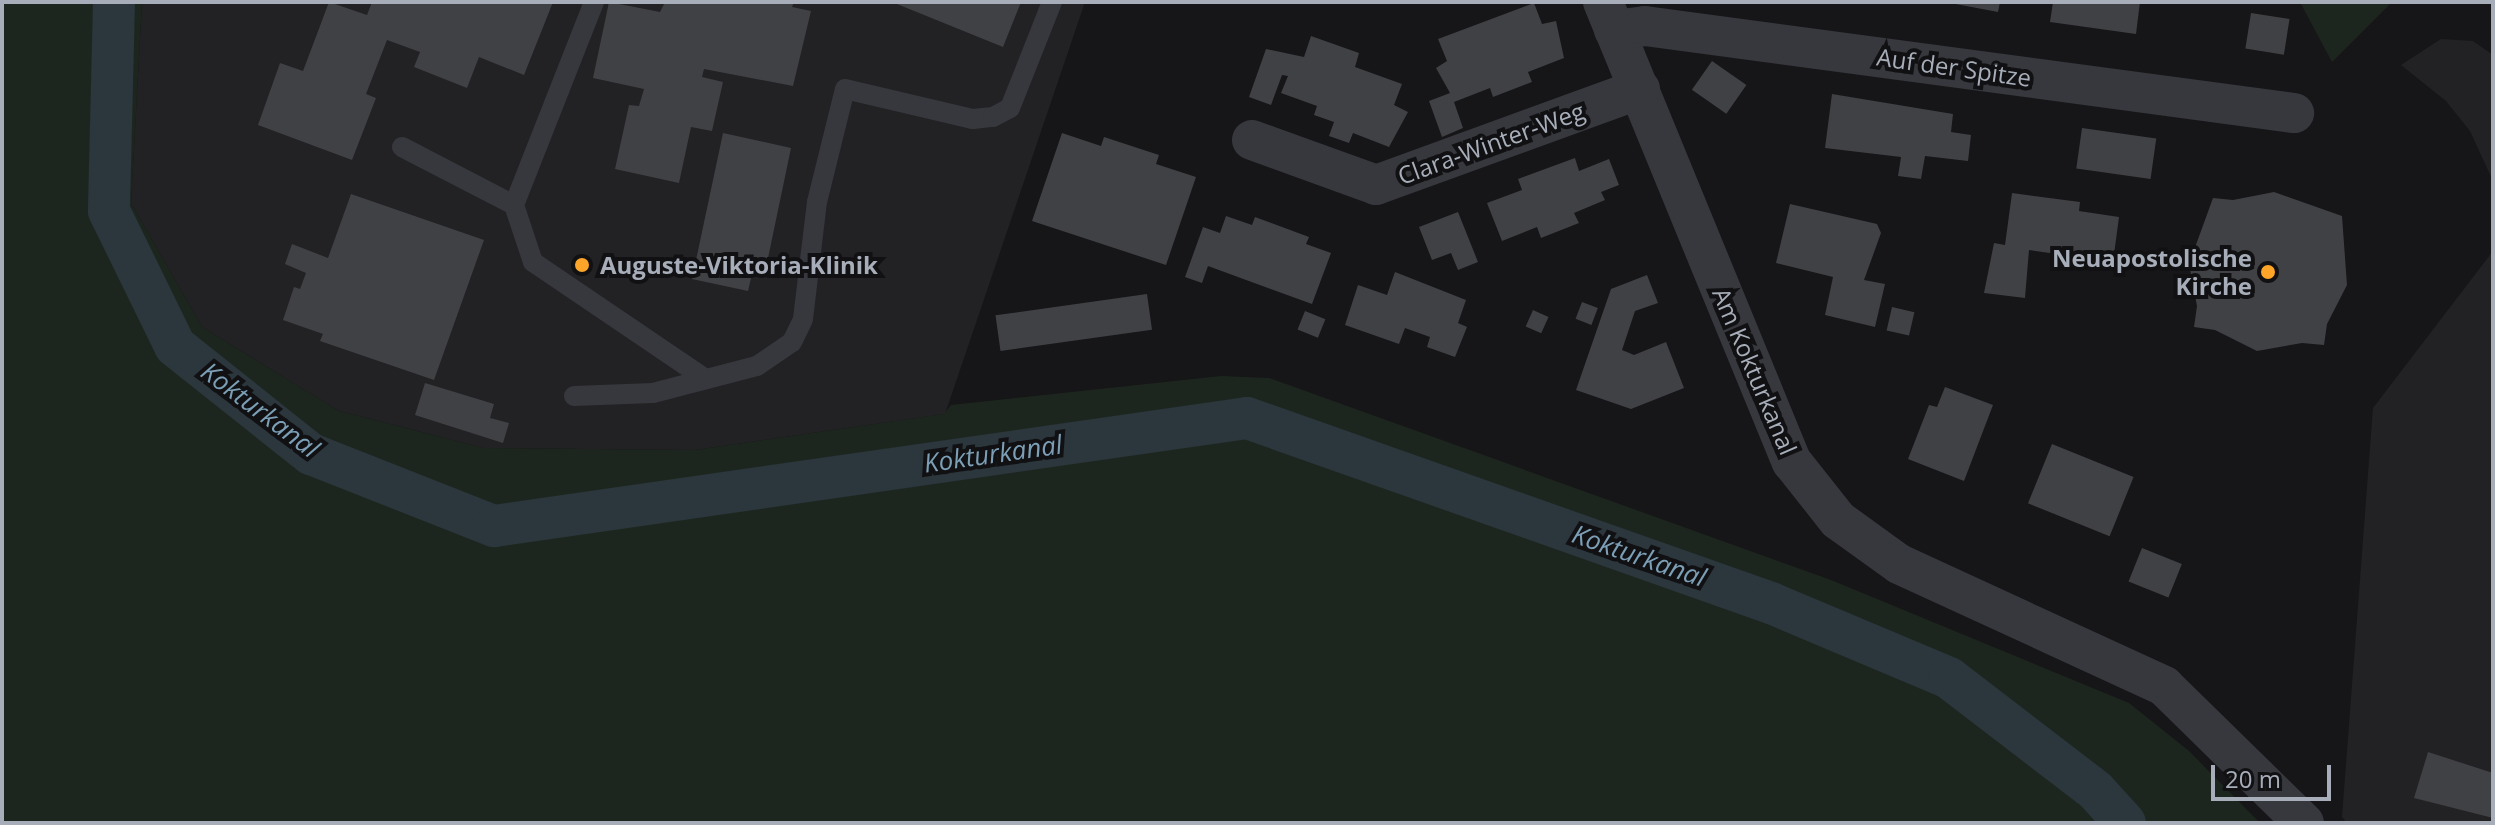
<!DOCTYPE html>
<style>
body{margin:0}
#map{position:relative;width:2495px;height:825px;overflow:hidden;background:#161618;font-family:"Open Sans",sans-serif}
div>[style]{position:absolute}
.built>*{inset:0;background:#222225}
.green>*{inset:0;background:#1d261e}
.canal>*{height:42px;margin:-21px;padding:0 21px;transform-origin:21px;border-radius:21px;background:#2b363d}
.building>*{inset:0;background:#404145;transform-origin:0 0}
.service>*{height:20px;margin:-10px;padding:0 10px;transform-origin:10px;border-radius:10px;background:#36383d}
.minor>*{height:40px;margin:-20px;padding:0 20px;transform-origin:20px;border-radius:20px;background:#36383d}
.dots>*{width:22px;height:22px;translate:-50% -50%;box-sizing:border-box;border:4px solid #111113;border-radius:50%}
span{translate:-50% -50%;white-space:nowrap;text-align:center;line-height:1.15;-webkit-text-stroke:8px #111113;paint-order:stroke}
.street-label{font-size:24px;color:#a7aeb9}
.poi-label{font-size:24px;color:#a7aeb9;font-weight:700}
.right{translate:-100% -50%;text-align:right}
.left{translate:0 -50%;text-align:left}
.water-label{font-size:26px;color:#7c9fb6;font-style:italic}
.frame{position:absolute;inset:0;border:4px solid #a7aeb9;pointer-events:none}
.scale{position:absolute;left:2211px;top:765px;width:120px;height:36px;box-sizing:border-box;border:4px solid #a7aeb9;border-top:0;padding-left:10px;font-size:24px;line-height:28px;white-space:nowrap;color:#a7aeb9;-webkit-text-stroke:6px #111113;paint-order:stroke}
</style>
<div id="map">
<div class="built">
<div style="clip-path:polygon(142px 2px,1085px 2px,945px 414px,695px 450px,484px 448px,339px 411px,202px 327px,131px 203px)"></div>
<div style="clip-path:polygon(2441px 39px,2473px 41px,2493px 55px,2493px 181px,2470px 131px,2446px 101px,2401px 65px)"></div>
<div style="clip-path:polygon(2493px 251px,2493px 823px,2347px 823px,2342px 817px,2373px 408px)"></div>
</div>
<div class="green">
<div style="clip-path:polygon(2px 2px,142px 2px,131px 203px,202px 327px,339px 411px,484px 448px,695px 450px,944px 414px,951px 405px,1221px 376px,1269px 378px,1831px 580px,2129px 703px,2189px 751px,2260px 823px,2px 823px)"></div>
<div style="clip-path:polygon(2300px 2px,2392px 2px,2332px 62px)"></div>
</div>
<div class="canal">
<div style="left:114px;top:2px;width:209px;rotate:91.4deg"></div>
<div style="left:109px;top:211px;width:150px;rotate:63.9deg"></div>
<div style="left:175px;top:346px;width:174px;rotate:38.5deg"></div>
<div style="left:311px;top:454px;width:197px;rotate:21.5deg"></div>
<div style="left:494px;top:526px;width:761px;rotate:-8.16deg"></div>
<div style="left:1247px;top:418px;width:556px;rotate:19.45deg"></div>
<div style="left:1771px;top:603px;width:193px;rotate:22.8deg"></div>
<div style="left:1949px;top:678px;width:185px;rotate:37.5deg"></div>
<div style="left:2096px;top:791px;width:43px;rotate:47.8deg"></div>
</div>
<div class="building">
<div style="clip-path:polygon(329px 2px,367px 15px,372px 2px,553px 2px,524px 75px,479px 57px,467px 88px,414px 67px,420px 52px,387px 40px,366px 94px,376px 98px,352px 160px,258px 125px,280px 63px,303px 71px)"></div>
<div style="clip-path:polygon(609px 2px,660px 12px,665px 2px,794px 2px,792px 7px,811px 11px,793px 86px,704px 69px,702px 77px,723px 82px,712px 131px,691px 127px,679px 183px,615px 169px,629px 105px,639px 106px,644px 89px,593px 78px)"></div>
<div style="clip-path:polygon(892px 2px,1021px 2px,1003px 47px)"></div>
<div style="clip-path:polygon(1945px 2px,2000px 2px,1998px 12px)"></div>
<div style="clip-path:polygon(2053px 2px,2140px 2px,2136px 34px,2050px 22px)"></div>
<div style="clip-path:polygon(1534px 3px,1542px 24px,1556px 21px,1564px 58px,1528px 72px,1532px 82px,1493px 97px,1490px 88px,1454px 102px,1463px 128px,1442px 137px,1429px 101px,1450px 93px,1436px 68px,1447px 61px,1438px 39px)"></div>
<div style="left:2251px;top:13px;width:39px;height:36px;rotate:9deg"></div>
<div style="clip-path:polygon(1311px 36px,1359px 53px,1355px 67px,1402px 84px,1394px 105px,1408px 112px,1389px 147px,1353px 133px,1349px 143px,1329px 136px,1334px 122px,1314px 115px,1317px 106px,1281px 93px,1288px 76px,1282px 75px,1271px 105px,1249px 97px,1266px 49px,1304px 57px)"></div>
<div style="left:1712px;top:61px;width:42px;height:35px;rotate:35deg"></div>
<div style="clip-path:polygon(1832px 94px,1953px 114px,1951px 132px,1971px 135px,1968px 161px,1925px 156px,1921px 179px,1898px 176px,1901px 157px,1825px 148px)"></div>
<div style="left:2082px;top:128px;width:75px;height:41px;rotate:8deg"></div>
<div style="clip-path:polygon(723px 133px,791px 148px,767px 263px,755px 261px,748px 291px,692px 279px)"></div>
<div style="clip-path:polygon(1062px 133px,1101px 146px,1104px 137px,1159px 155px,1156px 164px,1196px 177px,1166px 265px,1032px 221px)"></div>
<div style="clip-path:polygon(1575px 158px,1579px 171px,1609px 159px,1619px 185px,1601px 192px,1605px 200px,1574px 213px,1579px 223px,1541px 238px,1537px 227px,1502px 241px,1487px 203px,1522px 190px,1518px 179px)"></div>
<div style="clip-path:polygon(2274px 192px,2342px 216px,2347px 285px,2327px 324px,2324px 345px,2302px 343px,2257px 351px,2215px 330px,2194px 327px,2197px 306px,2189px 264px,2213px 198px,2233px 200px)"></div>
<div style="clip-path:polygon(2012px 193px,2080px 202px,2079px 211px,2119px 217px,2113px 262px,2029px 250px,2025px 298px,1984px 293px,1994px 243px,2005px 245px)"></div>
<div style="clip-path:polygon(351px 194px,484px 240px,434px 380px,320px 341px,323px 334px,283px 320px,294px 287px,300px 289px,306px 273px,285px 264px,292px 244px,328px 258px)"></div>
<div style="clip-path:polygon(1790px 204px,1877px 224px,1881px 233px,1864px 280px,1885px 284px,1875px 327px,1825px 315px,1833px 277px,1776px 263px)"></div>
<div style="clip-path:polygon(1458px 212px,1478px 262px,1458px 270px,1451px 253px,1432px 260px,1419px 227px)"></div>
<div style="clip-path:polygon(1226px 216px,1252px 225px,1255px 217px,1309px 237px,1306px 244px,1331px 253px,1312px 304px,1208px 266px,1202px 283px,1185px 277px,1203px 227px,1220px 233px)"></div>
<div style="clip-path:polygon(1395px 272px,1466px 300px,1458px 323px,1467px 327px,1455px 357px,1427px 347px,1430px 337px,1405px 328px,1399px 344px,1345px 325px,1358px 285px,1387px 295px)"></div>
<div style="clip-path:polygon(1647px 275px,1658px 303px,1635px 311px,1622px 350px,1634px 355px,1666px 342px,1684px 388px,1631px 409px,1576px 390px,1611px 289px)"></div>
<div style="left:1147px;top:294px;width:36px;height:153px;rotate:82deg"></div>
<div style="left:1582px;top:302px;width:17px;height:18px;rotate:21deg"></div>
<div style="left:1892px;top:307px;width:23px;height:24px;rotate:13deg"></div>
<div style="left:1533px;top:310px;width:17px;height:18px;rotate:24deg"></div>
<div style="left:1305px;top:311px;width:22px;height:20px;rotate:22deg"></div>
<div style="clip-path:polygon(425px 383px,494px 404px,490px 418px,509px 423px,503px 443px,415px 415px)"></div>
<div style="clip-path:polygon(1945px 387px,1993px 405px,1964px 481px,1908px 459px,1929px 405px,1937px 407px)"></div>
<div style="left:2052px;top:444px;width:88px;height:64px;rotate:22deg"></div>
<div style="left:2142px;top:548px;width:43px;height:36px;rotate:22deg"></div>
<div style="clip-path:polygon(2428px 752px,2493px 773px,2493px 818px,2414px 798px)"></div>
</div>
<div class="service">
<div style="left:594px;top:2px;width:218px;rotate:111.5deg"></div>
<div style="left:514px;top:205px;width:60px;rotate:71.6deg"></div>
<div style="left:533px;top:262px;width:209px;rotate:34.1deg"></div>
<div style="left:402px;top:147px;width:126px;rotate:27.4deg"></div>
<div style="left:574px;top:396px;width:79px;rotate:-2.2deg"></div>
<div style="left:653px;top:393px;width:107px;rotate:-14.6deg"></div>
<div style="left:757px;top:366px;width:42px;rotate:-34.4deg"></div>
<div style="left:792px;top:342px;width:25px;rotate:-64deg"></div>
<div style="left:803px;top:319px;width:118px;rotate:-83.2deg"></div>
<div style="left:817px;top:202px;width:116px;rotate:-76.1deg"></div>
<div style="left:845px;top:89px;width:131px;rotate:13.2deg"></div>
<div style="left:973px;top:119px;width:20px;rotate:-6deg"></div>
<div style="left:993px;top:117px;width:19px;rotate:-28deg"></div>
<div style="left:1010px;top:108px;width:114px;rotate:-68.4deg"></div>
</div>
<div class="minor">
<div style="left:1603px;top:2px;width:497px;rotate:67.7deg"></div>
<div style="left:1792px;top:462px;width:74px;rotate:51.6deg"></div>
<div style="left:1838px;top:520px;width:75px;rotate:35.8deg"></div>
<div style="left:1899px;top:564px;width:292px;rotate:24.7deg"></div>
<div style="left:2164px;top:686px;width:196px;rotate:44.4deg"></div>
<div style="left:1614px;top:30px;width:31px;rotate:-7deg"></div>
<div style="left:1645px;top:26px;width:655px;rotate:7.64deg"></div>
<div style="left:1252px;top:140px;width:132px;rotate:19.9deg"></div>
<div style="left:1376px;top:185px;width:281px;rotate:-20deg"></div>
</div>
<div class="dots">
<div style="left:582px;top:265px;background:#fda528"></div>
<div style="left:2268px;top:272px;background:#fda528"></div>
</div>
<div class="street-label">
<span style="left:1954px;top:67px;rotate:8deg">Auf der Spitze</span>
<span style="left:1491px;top:143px;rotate:-20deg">Clara-Winter-Weg</span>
<span style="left:1755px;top:371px;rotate:67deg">Am Kokturkanal</span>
</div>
<div class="poi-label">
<span class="right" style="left:2252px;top:272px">Neuapostolische<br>Kirche</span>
<span class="left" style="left:600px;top:265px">Auguste-Viktoria-Klinik</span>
</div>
<div class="water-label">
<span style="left:260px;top:410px;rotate:37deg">Kokturkanal</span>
<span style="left:993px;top:454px;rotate:-8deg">Kokturkanal</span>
<span style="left:1639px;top:556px;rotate:19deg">Kokturkanal</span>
</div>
<div class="frame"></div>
<div class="scale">20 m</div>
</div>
